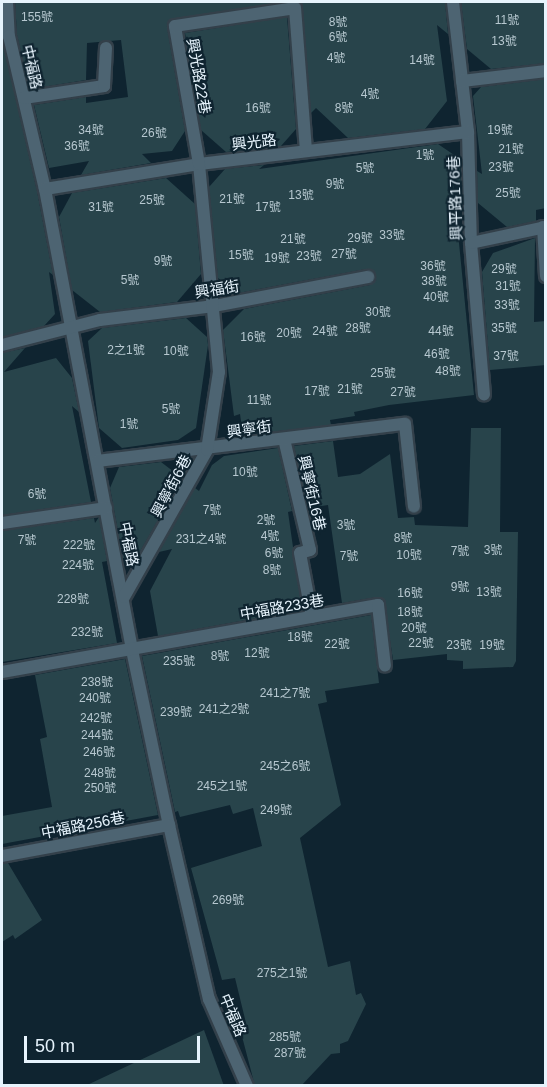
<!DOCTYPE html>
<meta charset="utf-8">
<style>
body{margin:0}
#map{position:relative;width:547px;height:1087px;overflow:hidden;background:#0f2430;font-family:Helvetica,"Noto Sans TC",sans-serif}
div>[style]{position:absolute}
.building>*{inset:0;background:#28444b}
.roads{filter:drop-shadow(2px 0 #33404a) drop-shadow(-2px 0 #33404a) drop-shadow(0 2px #33404a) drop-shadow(0 -2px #33404a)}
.service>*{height:12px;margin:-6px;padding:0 6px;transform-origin:6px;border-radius:6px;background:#4d6472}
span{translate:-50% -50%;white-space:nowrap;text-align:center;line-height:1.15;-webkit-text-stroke:4.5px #0f2430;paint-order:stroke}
.number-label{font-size:12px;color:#b7c8d0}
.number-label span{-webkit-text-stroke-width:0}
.street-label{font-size:15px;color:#e7f4fd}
.frame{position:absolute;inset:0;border:3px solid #e7f4fd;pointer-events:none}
.scale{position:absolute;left:24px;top:1036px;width:176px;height:27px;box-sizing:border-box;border:3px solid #e7f4fd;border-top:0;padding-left:8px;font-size:18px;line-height:21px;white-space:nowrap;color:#e7f4fd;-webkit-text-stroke:4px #0f2430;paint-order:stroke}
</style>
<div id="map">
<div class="building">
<div style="clip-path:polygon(15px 2px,283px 2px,169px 20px,167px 27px,185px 131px,172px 151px,142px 154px,151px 163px,81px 175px,89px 161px,49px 168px,34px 105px,86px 97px,86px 103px,128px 97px,121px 40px,87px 43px,86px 80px,30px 89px,17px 35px)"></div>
<div style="clip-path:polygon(300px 2px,445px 2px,448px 34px,437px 25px,447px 101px,425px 129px,348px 138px,316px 108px,311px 113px)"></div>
<div style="clip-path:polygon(461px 2px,546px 2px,546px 63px,491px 69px,467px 49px)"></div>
<div style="clip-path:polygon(287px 17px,296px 129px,281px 146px,226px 152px,201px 130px,185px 33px)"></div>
<div style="clip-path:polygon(2px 40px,37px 191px,53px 275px,49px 272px,55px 314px,44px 326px,2px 337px)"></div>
<div style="clip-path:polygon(546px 79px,546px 208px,536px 210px,536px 221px,507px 227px,478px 203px,477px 171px,482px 174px,473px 96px,481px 87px)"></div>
<div style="clip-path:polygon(438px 144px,460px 159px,461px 189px,453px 182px,474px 395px,389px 405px,354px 412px,355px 416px,330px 420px,331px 425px,243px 435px,240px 414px,234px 416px,223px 330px,244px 309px,370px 285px,376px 276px,366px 269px,238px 293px,218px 278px,209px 187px,225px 169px,264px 165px,259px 169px)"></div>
<div style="clip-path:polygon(166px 178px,195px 204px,201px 274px,177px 302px,100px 312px,72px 290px,59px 217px,72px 193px)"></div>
<div style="clip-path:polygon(535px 238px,534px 322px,546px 321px,546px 365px,490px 370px,482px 272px,493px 253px)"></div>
<div style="clip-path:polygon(186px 318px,207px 337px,208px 345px,196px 428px,178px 440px,122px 448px,99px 428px,88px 341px,102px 328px)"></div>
<div style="clip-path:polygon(25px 348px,4px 372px,56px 358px,72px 378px,79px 412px,72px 406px,91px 502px,2px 515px,2px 353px)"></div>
<div style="clip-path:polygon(471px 428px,501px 428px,500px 532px,518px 532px,516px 661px,513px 667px,463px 669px,463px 661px,447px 660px,447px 654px,393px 660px,384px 600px,377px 597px,342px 603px,328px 505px,309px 508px,294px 446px,333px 441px,338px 477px,360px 474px,390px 454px,398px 518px,414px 517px,415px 525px,468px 527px)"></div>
<div style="clip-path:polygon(278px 448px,292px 511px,288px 512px,302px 610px,158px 636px,150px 591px,172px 549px,159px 552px,195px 488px,199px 491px,212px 465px,224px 456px)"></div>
<div style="clip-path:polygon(161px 462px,182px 478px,138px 555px,123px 558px,110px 488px,119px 467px)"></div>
<div style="clip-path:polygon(99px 517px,107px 561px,102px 562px,117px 643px,2px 662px,2px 531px,94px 518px,95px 523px)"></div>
<div style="clip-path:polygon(371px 615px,379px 683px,325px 691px,327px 702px,318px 704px,341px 805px,300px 838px,328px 967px,350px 961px,356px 995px,361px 993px,366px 1004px,348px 1041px,340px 1044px,340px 1053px,331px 1054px,301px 1086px,255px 1086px,239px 1025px,246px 1023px,235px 978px,222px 980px,191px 868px,262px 846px,253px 808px,233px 814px,230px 805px,180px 817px,178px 811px,175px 812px,142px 656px)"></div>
<div style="clip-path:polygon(125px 659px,158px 815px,2px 844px,2px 816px,52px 807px,40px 739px,47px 737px,35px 675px)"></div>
<div style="clip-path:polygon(8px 863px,42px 920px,15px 939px,13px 935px,2px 942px,2px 864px)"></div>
<div style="clip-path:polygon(204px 1030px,224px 1086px,85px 1086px)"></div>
</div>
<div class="roads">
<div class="service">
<div style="left:7px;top:2px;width:34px;rotate:87deg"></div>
<div style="left:9px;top:36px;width:157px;rotate:76.8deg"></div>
<div style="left:45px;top:189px;width:469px;rotate:79.3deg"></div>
<div style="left:132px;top:650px;width:179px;rotate:78.1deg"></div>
<div style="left:169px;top:825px;width:179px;rotate:77.1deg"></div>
<div style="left:209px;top:999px;width:95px;rotate:66.4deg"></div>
<div style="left:453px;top:2px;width:131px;rotate:83.4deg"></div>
<div style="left:468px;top:132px;width:111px;rotate:88.5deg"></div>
<div style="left:471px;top:243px;width:152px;rotate:85.1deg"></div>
<div style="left:462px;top:81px;width:85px;rotate:-6.8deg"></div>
<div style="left:24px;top:98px;width:81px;rotate:-8.5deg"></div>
<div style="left:104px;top:86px;width:38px;rotate:-87deg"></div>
<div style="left:45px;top:189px;width:156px;rotate:-9.2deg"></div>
<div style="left:199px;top:164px;width:271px;rotate:-6.8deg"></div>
<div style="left:543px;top:227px;width:49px;rotate:86.5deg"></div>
<div style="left:471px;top:243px;width:77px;rotate:-12deg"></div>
<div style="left:2px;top:345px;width:101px;rotate:-14.3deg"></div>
<div style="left:100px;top:320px;width:115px;rotate:-7deg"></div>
<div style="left:214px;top:306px;width:157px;rotate:-10.7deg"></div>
<div style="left:284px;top:439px;width:114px;rotate:76.8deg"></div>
<div style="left:310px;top:550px;width:10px;rotate:163deg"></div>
<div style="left:300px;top:553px;width:65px;rotate:79.4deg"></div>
<div style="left:97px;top:461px;width:310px;rotate:-6.9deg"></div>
<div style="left:405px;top:424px;width:83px;rotate:83.8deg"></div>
<div style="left:2px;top:523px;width:105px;rotate:-8.2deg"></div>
<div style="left:124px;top:597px;width:169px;rotate:-60.5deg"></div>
<div style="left:207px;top:450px;width:79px;rotate:-81.3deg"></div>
<div style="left:219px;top:372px;width:209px;rotate:-95.5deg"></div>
<div style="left:199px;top:164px;width:140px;rotate:-99.9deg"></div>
<div style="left:175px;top:26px;width:121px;rotate:-8.5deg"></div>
<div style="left:295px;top:8px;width:143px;rotate:85.6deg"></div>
<div style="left:2px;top:672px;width:382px;rotate:-10.1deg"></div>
<div style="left:378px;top:605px;width:61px;rotate:83.5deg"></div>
<div style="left:2px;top:856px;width:170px;rotate:-10.5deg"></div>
</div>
</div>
<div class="number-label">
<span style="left:37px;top:18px">155號</span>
<span style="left:507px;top:21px">11號</span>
<span style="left:338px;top:23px">8號</span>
<span style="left:338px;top:38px">6號</span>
<span style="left:504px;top:42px">13號</span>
<span style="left:336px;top:59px">4號</span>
<span style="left:422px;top:61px">14號</span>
<span style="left:370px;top:95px">4號</span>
<span style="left:258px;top:109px">16號</span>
<span style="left:344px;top:109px">8號</span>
<span style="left:91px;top:131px">34號</span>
<span style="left:500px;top:131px">19號</span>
<span style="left:154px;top:134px">26號</span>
<span style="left:77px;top:147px">36號</span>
<span style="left:511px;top:150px">21號</span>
<span style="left:425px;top:156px">1號</span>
<span style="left:501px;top:168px">23號</span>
<span style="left:365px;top:169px">5號</span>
<span style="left:335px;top:185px">9號</span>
<span style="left:508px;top:194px">25號</span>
<span style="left:301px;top:196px">13號</span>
<span style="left:232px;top:200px">21號</span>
<span style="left:152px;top:201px">25號</span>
<span style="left:101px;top:208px">31號</span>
<span style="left:268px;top:208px">17號</span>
<span style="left:392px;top:236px">33號</span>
<span style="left:360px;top:239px">29號</span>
<span style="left:293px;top:240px">21號</span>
<span style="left:344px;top:255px">27號</span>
<span style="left:241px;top:256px">15號</span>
<span style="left:309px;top:257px">23號</span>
<span style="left:277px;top:259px">19號</span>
<span style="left:163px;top:262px">9號</span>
<span style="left:433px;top:267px">36號</span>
<span style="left:504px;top:270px">29號</span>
<span style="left:130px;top:281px">5號</span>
<span style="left:434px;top:282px">38號</span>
<span style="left:508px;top:287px">31號</span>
<span style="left:436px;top:298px">40號</span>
<span style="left:507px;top:306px">33號</span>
<span style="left:378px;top:313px">30號</span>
<span style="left:358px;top:329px">28號</span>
<span style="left:504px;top:329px">35號</span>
<span style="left:325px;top:332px">24號</span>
<span style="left:441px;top:332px">44號</span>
<span style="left:289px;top:334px">20號</span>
<span style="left:253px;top:338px">16號</span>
<span style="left:126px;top:351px">2之1號</span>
<span style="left:176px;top:352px">10號</span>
<span style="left:437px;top:355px">46號</span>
<span style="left:506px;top:357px">37號</span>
<span style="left:448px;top:372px">48號</span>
<span style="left:383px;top:374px">25號</span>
<span style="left:350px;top:390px">21號</span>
<span style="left:317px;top:392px">17號</span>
<span style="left:403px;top:393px">27號</span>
<span style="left:259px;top:401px">11號</span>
<span style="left:171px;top:410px">5號</span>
<span style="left:129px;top:425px">1號</span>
<span style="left:245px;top:473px">10號</span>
<span style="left:37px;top:495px">6號</span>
<span style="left:212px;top:511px">7號</span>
<span style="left:266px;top:521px">2號</span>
<span style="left:346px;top:526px">3號</span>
<span style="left:270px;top:537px">4號</span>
<span style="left:403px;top:539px">8號</span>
<span style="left:201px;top:540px">231之4號</span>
<span style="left:27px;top:541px">7號</span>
<span style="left:79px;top:546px">222號</span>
<span style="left:493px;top:551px">3號</span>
<span style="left:460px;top:552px">7號</span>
<span style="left:274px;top:554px">6號</span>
<span style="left:409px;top:556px">10號</span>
<span style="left:349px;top:557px">7號</span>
<span style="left:78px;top:566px">224號</span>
<span style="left:272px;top:571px">8號</span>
<span style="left:460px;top:588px">9號</span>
<span style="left:489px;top:593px">13號</span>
<span style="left:410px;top:594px">16號</span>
<span style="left:73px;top:600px">228號</span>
<span style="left:410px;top:613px">18號</span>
<span style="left:414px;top:629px">20號</span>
<span style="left:87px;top:633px">232號</span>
<span style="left:300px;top:638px">18號</span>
<span style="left:421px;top:644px">22號</span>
<span style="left:337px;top:645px">22號</span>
<span style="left:459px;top:646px">23號</span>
<span style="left:492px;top:646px">19號</span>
<span style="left:257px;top:654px">12號</span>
<span style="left:220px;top:657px">8號</span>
<span style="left:179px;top:662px">235號</span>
<span style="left:97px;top:683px">238號</span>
<span style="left:285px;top:694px">241之7號</span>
<span style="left:95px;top:699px">240號</span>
<span style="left:224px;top:710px">241之2號</span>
<span style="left:176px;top:713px">239號</span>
<span style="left:96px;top:719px">242號</span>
<span style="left:97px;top:736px">244號</span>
<span style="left:99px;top:753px">246號</span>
<span style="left:285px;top:767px">245之6號</span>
<span style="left:100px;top:774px">248號</span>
<span style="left:222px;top:787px">245之1號</span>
<span style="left:100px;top:789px">250號</span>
<span style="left:276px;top:811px">249號</span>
<span style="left:228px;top:901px">269號</span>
<span style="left:282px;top:974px">275之1號</span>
<span style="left:285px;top:1038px">285號</span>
<span style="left:290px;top:1054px">287號</span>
</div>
<div class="street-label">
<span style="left:32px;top:67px;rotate:77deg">中福路</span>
<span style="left:199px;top:76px;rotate:80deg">興光路22巷</span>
<span style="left:254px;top:142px;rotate:-7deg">興光路</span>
<span style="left:455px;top:198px;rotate:-92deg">興平路176巷</span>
<span style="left:217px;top:289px;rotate:-9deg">興福街</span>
<span style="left:249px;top:429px;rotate:-8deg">興寧街</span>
<span style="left:171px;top:486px;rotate:-62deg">興寧街6巷</span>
<span style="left:312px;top:493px;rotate:77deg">興寧街16巷</span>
<span style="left:129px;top:544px;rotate:79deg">中福路</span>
<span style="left:282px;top:607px;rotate:-10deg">中福路233巷</span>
<span style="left:83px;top:825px;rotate:-11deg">中福路256巷</span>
<span style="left:233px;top:1015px;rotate:67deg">中福路</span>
</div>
<div class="frame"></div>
<div class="scale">50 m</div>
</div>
